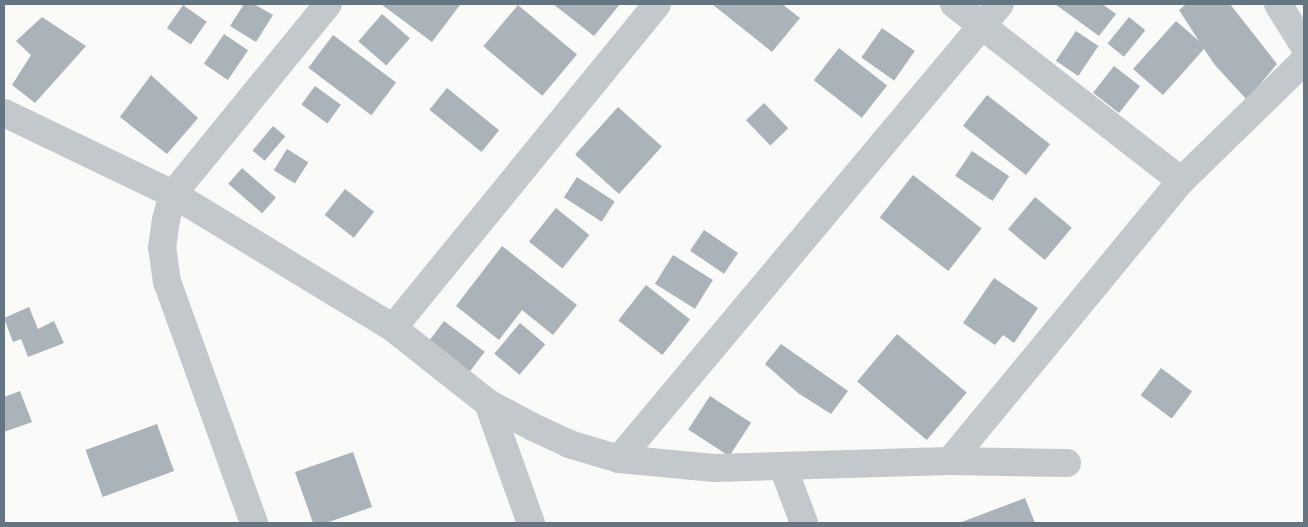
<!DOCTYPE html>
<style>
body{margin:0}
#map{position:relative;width:1308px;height:527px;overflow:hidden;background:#fafaf8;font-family:"Roboto Condensed",sans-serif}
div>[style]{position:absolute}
.building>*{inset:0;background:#aab3b9;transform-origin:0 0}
.minor>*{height:28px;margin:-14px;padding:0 14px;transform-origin:14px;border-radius:14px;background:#c3c8cc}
span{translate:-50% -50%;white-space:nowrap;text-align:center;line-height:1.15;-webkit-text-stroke:5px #fff;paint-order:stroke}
.frame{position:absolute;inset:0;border:5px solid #657683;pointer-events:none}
</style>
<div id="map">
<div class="building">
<div style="clip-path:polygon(244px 4px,254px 4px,273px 15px,256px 42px,230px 26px)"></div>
<div style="clip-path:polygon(381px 4px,458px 4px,460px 5px,432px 42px)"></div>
<div style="clip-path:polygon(553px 4px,620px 4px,594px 36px)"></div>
<div style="clip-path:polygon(712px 4px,782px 4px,800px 18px,772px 52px)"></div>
<div style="clip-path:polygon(1055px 4px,1102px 4px,1116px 14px,1099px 36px)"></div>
<div style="clip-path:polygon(1186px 4px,1230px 4px,1277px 64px,1247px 100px,1215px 65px,1204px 49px,1163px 95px,1133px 69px,1176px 21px,1199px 41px,1179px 10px)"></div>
<div style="left:183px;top:5px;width:29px;height:28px;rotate:35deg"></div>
<div style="left:518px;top:5px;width:77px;height:54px;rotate:40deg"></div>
<div style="left:382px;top:14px;width:37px;height:36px;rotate:41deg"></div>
<div style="clip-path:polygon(42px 17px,86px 46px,35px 103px,12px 85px,31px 55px,16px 41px)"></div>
<div style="left:1129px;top:17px;width:21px;height:34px;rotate:39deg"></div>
<div style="left:882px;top:28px;width:40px;height:36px;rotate:35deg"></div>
<div style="left:1076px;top:31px;width:27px;height:36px;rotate:34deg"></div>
<div style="left:224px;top:34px;width:29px;height:36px;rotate:34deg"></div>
<div style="left:333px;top:35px;width:79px;height:41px;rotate:37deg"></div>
<div style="left:839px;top:48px;width:61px;height:41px;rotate:38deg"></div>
<div style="left:1114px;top:66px;width:33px;height:34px;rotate:38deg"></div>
<div style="clip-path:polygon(151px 75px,198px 118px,167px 154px,120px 117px)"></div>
<div style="left:315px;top:86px;width:32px;height:23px;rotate:36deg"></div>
<div style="left:447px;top:88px;width:67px;height:28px;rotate:39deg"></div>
<div style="left:987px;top:95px;width:80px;height:39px;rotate:38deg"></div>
<div style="left:764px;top:103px;width:35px;height:25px;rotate:46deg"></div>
<div style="left:618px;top:107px;width:59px;height:64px;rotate:42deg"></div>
<div style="left:273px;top:126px;width:16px;height:32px;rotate:40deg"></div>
<div style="left:287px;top:149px;width:25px;height:25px;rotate:32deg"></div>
<div style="left:972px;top:151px;width:45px;height:30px;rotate:34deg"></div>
<div style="left:242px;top:168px;width:45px;height:21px;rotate:41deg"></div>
<div style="left:913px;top:175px;width:87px;height:54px;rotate:38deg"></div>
<div style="left:577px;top:177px;width:45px;height:24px;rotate:33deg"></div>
<div style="left:345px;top:189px;width:37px;height:33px;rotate:38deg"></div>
<div style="left:1035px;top:197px;width:48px;height:42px;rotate:40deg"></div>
<div style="left:556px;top:208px;width:43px;height:43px;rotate:39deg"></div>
<div style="left:704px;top:230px;width:41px;height:25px;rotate:34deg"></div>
<div style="clip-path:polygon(502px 246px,577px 305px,553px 335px,522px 310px,499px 340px,456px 306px)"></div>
<div style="left:673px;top:255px;width:47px;height:34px;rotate:32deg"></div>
<div style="clip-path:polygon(994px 278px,1038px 308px,1014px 343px,1003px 335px,995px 345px,963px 323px)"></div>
<div style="left:646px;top:285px;width:56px;height:45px;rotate:38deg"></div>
<div style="clip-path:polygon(29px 307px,38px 329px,54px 321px,64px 343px,28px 357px,21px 339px,13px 342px,4px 318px)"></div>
<div style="left:444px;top:321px;width:51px;height:29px;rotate:37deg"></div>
<div style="left:520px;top:323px;width:33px;height:40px;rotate:40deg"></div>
<div style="left:897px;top:334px;width:91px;height:62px;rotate:40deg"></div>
<div style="clip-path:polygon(781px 344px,848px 391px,831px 414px,798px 393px,765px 364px)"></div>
<div style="left:1161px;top:368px;width:39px;height:34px;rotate:37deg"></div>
<div style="clip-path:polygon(20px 391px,32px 422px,4px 432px,4px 397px)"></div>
<div style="left:710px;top:396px;width:49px;height:40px;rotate:33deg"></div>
<div style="left:157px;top:424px;width:50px;height:76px;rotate:70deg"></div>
<div style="clip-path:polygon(353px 452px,372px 507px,326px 523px,313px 523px,295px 472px)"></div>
<div style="clip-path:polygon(1025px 498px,1035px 523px,959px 523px)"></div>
</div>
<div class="minor">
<div style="left:954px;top:4px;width:288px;rotate:37.9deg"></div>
<div style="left:1278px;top:4px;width:49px;rotate:58.2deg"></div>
<div style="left:4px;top:113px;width:187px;rotate:25.6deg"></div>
<div style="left:173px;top:194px;width:258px;rotate:31.3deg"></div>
<div style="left:393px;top:328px;width:121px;rotate:38.3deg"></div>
<div style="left:488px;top:403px;width:51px;rotate:28.1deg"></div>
<div style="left:533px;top:427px;width:40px;rotate:25deg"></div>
<div style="left:569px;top:444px;width:52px;rotate:16.7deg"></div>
<div style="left:619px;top:459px;width:96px;rotate:5.4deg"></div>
<div style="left:715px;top:468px;width:235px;rotate:-1.7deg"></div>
<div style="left:950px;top:461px;width:117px;rotate:1deg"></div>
<div style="left:393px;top:328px;width:418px;rotate:-50.8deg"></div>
<div style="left:488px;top:403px;width:127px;rotate:70.3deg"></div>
<div style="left:619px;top:459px;width:593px;rotate:-50.06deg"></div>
<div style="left:950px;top:461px;width:363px;rotate:-50.5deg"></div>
<div style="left:1181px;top:181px;width:172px;rotate:-44.3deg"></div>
<div style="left:783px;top:467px;width:60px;rotate:69.4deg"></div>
<div style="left:254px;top:523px;width:256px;rotate:-109.8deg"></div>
<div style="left:167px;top:282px;width:34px;rotate:-98deg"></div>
<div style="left:162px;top:248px;width:28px;rotate:-82deg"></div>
<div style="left:166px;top:220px;width:27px;rotate:-75deg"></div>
<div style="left:173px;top:194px;width:245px;rotate:-50.8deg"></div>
</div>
<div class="frame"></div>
</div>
